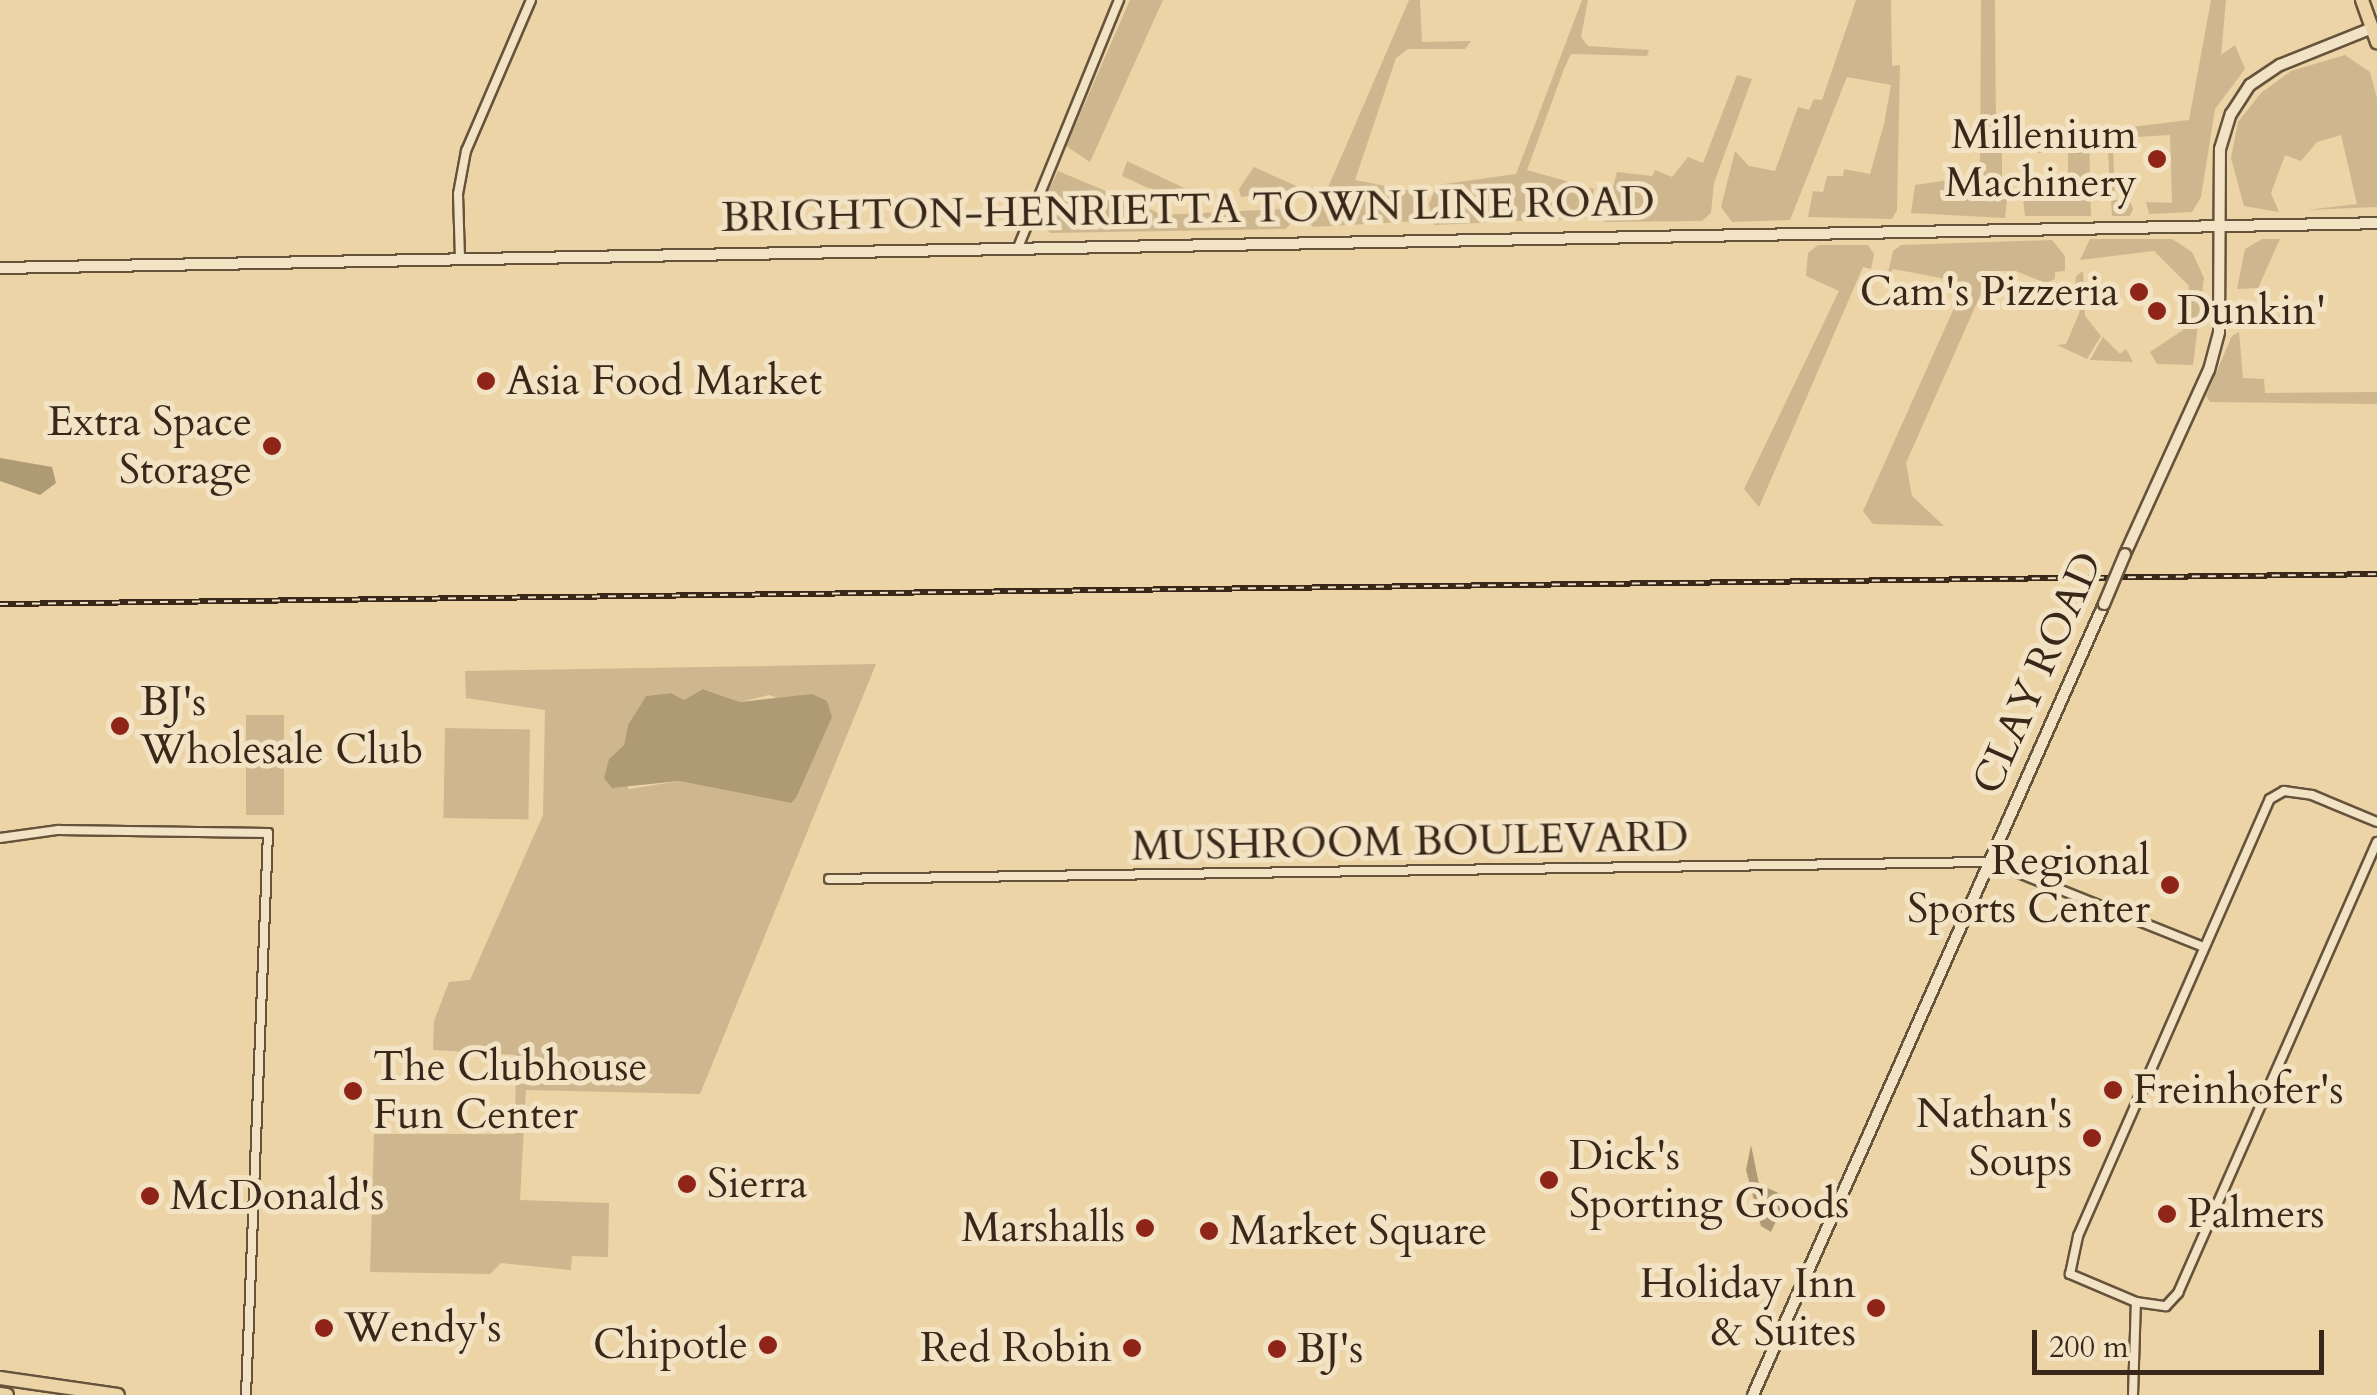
<!DOCTYPE html>
<style>
body{margin:0}
#map{position:relative;width:2377px;height:1395px;overflow:hidden;background:#ecd4a6;font-family:Cardo,serif}
div>[style]{position:absolute}
.green>*{inset:0;background:#ceb78e;transform-origin:0 0}
.water>*{inset:0;background:#af9a76}
.roads{filter:drop-shadow(2px 0 #66533c) drop-shadow(-2px 0 #66533c) drop-shadow(0 2px #66533c) drop-shadow(0 -2px #66533c)}
.minor>*{height:8px;margin:-4px;padding:0 4px;transform-origin:4px;border-radius:4px;background:#f3e3c5}
.tertiary>*{height:10px;margin:-5px;padding:0 5px;transform-origin:5px;border-radius:5px;background:#f3e3c5}
.primary>*{height:12px;margin:-6px;padding:0 6px;transform-origin:6px;border-radius:6px;background:#ecd4a6}
.rail>*{height:6px;margin-top:-3px;transform-origin:0;background:repeating-linear-gradient(90deg,#f3e3c5 0 8px,#392819 0 16px);box-sizing:border-box;border-block:2px solid #392819}
.bridges{filter:drop-shadow(2px 0 #66533c) drop-shadow(-2px 0 #66533c) drop-shadow(0 2px #66533c) drop-shadow(0 -2px #66533c)}
.tertiary-bridge>*{height:10px;margin:-5px;padding:0 5px;transform-origin:5px;border-radius:5px;background:#f3e3c5}
.dots>*{width:28px;height:28px;translate:-50% -50%;box-sizing:border-box;border:5px solid #f3e3c5;border-radius:50%}
span{translate:-50% -50%;white-space:nowrap;text-align:center;line-height:1.15;-webkit-text-stroke:10px #f3e3c5;paint-order:stroke}
.poi-label{font-size:42px;color:#392819}
.right{translate:-100% -50%;text-align:right}
.left{translate:0 -50%;text-align:left}
.street-label{font-size:42px;color:#392819}
.scale{position:absolute;left:2032px;top:1330px;width:292px;height:45px;box-sizing:border-box;border:5px solid #392819;border-top:0;padding-left:12px;font-size:30px;line-height:35px;white-space:nowrap;color:#392819;-webkit-text-stroke:8px #f3e3c5;paint-order:stroke}
</style>
<div id="map">
<div class="green">
<div style="clip-path:polygon(1130px 0,1163px 0,1090px 162px,1066px 146px)"></div>
<div style="clip-path:polygon(1409px 0,1420px 0,1422px 42px,1471px 41px,1465px 49px,1408px 49px,1396px 58px,1355px 180px,1412px 191px,1417px 221px,1313px 227px,1306px 218px,1323px 199px)"></div>
<div style="clip-path:polygon(1582px 0,1588px 0,1581px 37px,1588px 46px,1649px 50px,1647px 56px,1571px 54px,1564px 69px,1527px 170px,1594px 189px,1588px 218px,1434px 225px,1429px 204px,1437px 185px,1516px 174px)"></div>
<div style="clip-path:polygon(1856px 0,1891px 0,1892px 66px,1900px 65px,1897px 210px,1892px 219px,1808px 217px,1813px 191px,1823px 192px,1827px 176px,1843px 176px,1844px 169px,1870px 174px,1884px 124px,1891px 85px,1847px 77px,1790px 220px,1732px 222px,1721px 207px,1735px 151px,1749px 166px,1775px 171px,1798px 107px,1809px 110px,1814px 99px,1822px 100px)"></div>
<div style="clip-path:polygon(1981px 0,1995px 0,1996px 131px,2089px 135px,2091px 216px,2025px 216px,2021px 181px,2068px 179px,2068px 152px,2030px 153px,2011px 142px,2002px 148px,2002px 179px,2009px 181px,2005px 218px,1911px 213px,1915px 185px,1969px 177px,1980px 168px)"></div>
<div style="clip-path:polygon(2211px 0,2226px 0,2221px 55px,2235px 45px,2245px 69px,2215px 109px,2201px 197px,2192px 212px,2149px 214px,2146px 202px,2172px 203px,2170px 135px,2120px 138px,2113px 147px,2115px 200px,2130px 201px,2133px 209px,2130px 216px,2112px 216px,2107px 136px,2114px 129px,2189px 120px)"></div>
<div style="clip-path:polygon(2345px 55px,2370px 72px,2377px 98px,2377px 207px,2306px 210px,2357px 204px,2341px 135px,2317px 142px,2301px 161px,2285px 155px,2271px 193px,2279px 212px,2244px 206px,2231px 158px,2238px 122px,2261px 93px,2291px 71px)"></div>
<div style="clip-path:polygon(1737px 75px,1752px 79px,1714px 183px,1711px 213px,1702px 221px,1604px 222px,1617px 172px,1652px 176px,1655px 170px,1672px 177px,1688px 157px,1703px 163px)"></div>
<div style="clip-path:polygon(1127px 161px,1180px 186px,1192px 192px,1176px 201px,1122px 176px)"></div>
<div style="clip-path:polygon(1254px 167px,1294px 185px,1300px 189px,1241px 197px,1239px 189px)"></div>
<div style="clip-path:polygon(1058px 171px,1163px 215px,1282px 209px,1291px 223px,1286px 229px,1050px 233px,1035px 218px)"></div>
<div style="clip-path:polygon(2090px 239px,2172px 239px,2192px 252px,2204px 278px,2193px 365px,2157px 364px,2150px 352px,2183px 330px,2189px 286px,2154px 251px,2080px 260px)"></div>
<div style="clip-path:polygon(2262px 239px,2280px 239px,2258px 288px,2237px 289px,2245px 249px)"></div>
<div style="clip-path:polygon(2052px 240px,2065px 256px,2065px 271px,2055px 272px,2055px 279px,2046px 283px,2016px 271px,1991px 271px,1906px 463px,1912px 496px,1944px 526px,1873px 524px,1863px 511px,1963px 288px,1962px 282px,1893px 269px,1887px 277px,1893px 251px,1901px 245px)"></div>
<div style="clip-path:polygon(1818px 245px,1868px 245px,1874px 254px,1871px 269px,1863px 267px,1759px 507px,1744px 489px,1839px 291px,1806px 276px,1808px 253px)"></div>
<div style="clip-path:polygon(2083px 271px,2085px 316px,2101px 336px,2087px 359px,2057px 345px,2066px 344px,2080px 311px,2073px 306px,2076px 276px)"></div>
<div style="clip-path:polygon(2316px 315px,2315px 326px,2245px 325px,2253px 316px)"></div>
<div style="clip-path:polygon(2239px 332px,2243px 378px,2264px 379px,2265px 393px,2377px 392px,2377px 404px,2210px 402px,2206px 396px,2232px 336px)"></div>
<div style="clip-path:polygon(2103px 337px,2120px 354px,2126px 349px,2133px 362px,2090px 360px)"></div>
<div style="clip-path:polygon(evenodd,876px 664px,700px 1094px,526px 1090px,520px 1200px,609px 1203px,608px 1257px,572px 1256px,571px 1270px,501px 1263px,490px 1274px,370px 1272px,374px 1134px,515px 1134px,516px 1055px,433px 1050px,434px 1021px,449px 982px,470px 980px,543px 815px,545px 710px,466px 698px,465px 671px,876px 664px,704px 689px,740px 702px,769px 695px,831px 717px,796px 798px,791px 803px,679px 781px,629px 789px,609px 759px,624px 745px,628px 725px,646px 696px,671px 693px,684px 700px,704px 689px)"></div>
<div style="left:246px;top:715px;width:38px;height:100px"></div>
<div style="left:445px;top:728px;width:85px;height:90px;rotate:1deg"></div>
</div>
<div class="water">
<div style="clip-path:polygon(0 458px,52px 467px,56px 483px,40px 495px,0 481px)"></div>
<div style="clip-path:polygon(703px 689px,740px 702px,812px 694px,827px 701px,832px 717px,796px 798px,791px 803px,679px 781px,612px 788px,604px 778px,609px 759px,624px 745px,628px 725px,646px 696px,671px 693px,684px 700px)"></div>
<div style="clip-path:polygon(1751px 1145px,1759px 1184px,1787px 1197px,1771px 1232px,1761px 1226px,1746px 1170px)"></div>
</div>
<div class="roads">
<div class="minor">
<div style="left:1019px;top:245px;width:265px;rotate:-67.8deg"></div>
<div style="left:460px;top:258px;width:64px;rotate:-91.8deg"></div>
<div style="left:458px;top:194px;width:44px;rotate:-79.5deg"></div>
<div style="left:466px;top:151px;width:164px;rotate:-66.7deg"></div>
<div style="left:0;top:838px;width:59px;rotate:-7.9deg"></div>
<div style="left:58px;top:830px;width:210px;rotate:0.8deg"></div>
<div style="left:268px;top:833px;width:562px;rotate:92.24deg"></div>
<div style="left:829px;top:879px;width:1162px;rotate:-0.84deg"></div>
<div style="left:1991px;top:862px;width:228px;rotate:21.8deg"></div>
<div style="left:2136px;top:1302px;width:30px;rotate:8deg"></div>
<div style="left:2166px;top:1306px;width:18px;rotate:-47deg"></div>
<div style="left:2178px;top:1293px;width:493px;rotate:-66.2deg"></div>
<div style="left:2133px;top:1395px;width:93px;rotate:-88.2deg"></div>
<div style="left:2136px;top:1302px;width:72px;rotate:-157deg"></div>
<div style="left:2070px;top:1274px;width:39px;rotate:-78deg"></div>
<div style="left:2078px;top:1236px;width:477px;rotate:-66.3deg"></div>
<div style="left:2270px;top:799px;width:16px;rotate:-30deg"></div>
<div style="left:2284px;top:791px;width:28px;rotate:8deg"></div>
<div style="left:2312px;top:795px;width:70px;rotate:22.6deg"></div>
</div>
<div class="tertiary">
<div style="left:0;top:268px;width:2377px;rotate:-1.08deg"></div>
<div style="left:2125px;top:554px;width:202px;rotate:-65.5deg"></div>
<div style="left:2209px;top:370px;width:39px;rotate:-75deg"></div>
<div style="left:2219px;top:332px;width:183px;rotate:-89.7deg"></div>
<div style="left:2220px;top:149px;width:37px;rotate:-73deg"></div>
<div style="left:2231px;top:114px;width:35px;rotate:-57deg"></div>
<div style="left:2250px;top:85px;width:36px;rotate:-34deg"></div>
<div style="left:2280px;top:65px;width:99px;rotate:-21.9deg"></div>
<div style="left:1753px;top:1395px;width:865px;rotate:-66.07deg"></div>
</div>
<div class="primary">
<div style="left:2362px;top:0;width:45px;rotate:70.3deg"></div>
<div style="left:0;top:1378px;width:119px;rotate:8.2deg"></div>
<div style="left:0;top:1394px;width:7px;rotate:8deg"></div>
</div>
</div>
<div class="rail">
<div style="left:0;top:604px;width:2377px;rotate:-0.72deg"></div>
</div>
<div class="bridges">
<div class="tertiary-bridge">
<div style="left:2104px;top:604px;width:54px;rotate:-67.2deg"></div>
</div>
</div>
<div class="dots">
<div style="left:2157px;top:159px;background:#8f2418"></div>
<div style="left:2139px;top:292px;background:#8f2418"></div>
<div style="left:2157px;top:311px;background:#8f2418"></div>
<div style="left:486px;top:381px;background:#8f2418"></div>
<div style="left:272px;top:446px;background:#8f2418"></div>
<div style="left:120px;top:726px;background:#8f2418"></div>
<div style="left:2170px;top:885px;background:#8f2418"></div>
<div style="left:2113px;top:1090px;background:#8f2418"></div>
<div style="left:353px;top:1091px;background:#8f2418"></div>
<div style="left:2092px;top:1138px;background:#8f2418"></div>
<div style="left:1549px;top:1180px;background:#8f2418"></div>
<div style="left:687px;top:1184px;background:#8f2418"></div>
<div style="left:150px;top:1196px;background:#8f2418"></div>
<div style="left:2167px;top:1214px;background:#8f2418"></div>
<div style="left:1145px;top:1228px;background:#8f2418"></div>
<div style="left:1209px;top:1231px;background:#8f2418"></div>
<div style="left:1876px;top:1308px;background:#8f2418"></div>
<div style="left:324px;top:1328px;background:#8f2418"></div>
<div style="left:768px;top:1345px;background:#8f2418"></div>
<div style="left:1132px;top:1348px;background:#8f2418"></div>
<div style="left:1277px;top:1349px;background:#8f2418"></div>
</div>
<div class="poi-label">
<span class="right" style="left:2137px;top:159px">Millenium<br>Machinery</span>
<span class="right" style="left:2119px;top:292px">Cam's Pizzeria</span>
<span class="left" style="left:2177px;top:311px">Dunkin'</span>
<span class="left" style="left:506px;top:381px">Asia Food Market</span>
<span class="right" style="left:252px;top:446px">Extra Space<br>Storage</span>
<span class="left" style="left:140px;top:726px">BJ's<br>Wholesale Club</span>
<span class="right" style="left:2150px;top:885px">Regional<br>Sports Center</span>
<span class="left" style="left:373px;top:1091px">The Clubhouse<br>Fun Center</span>
<span class="left" style="left:2133px;top:1090px">Freinhofer's</span>
<span class="right" style="left:2072px;top:1138px">Nathan's<br>Soups</span>
<span class="left" style="left:1569px;top:1180px">Dick's<br>Sporting Goods</span>
<span class="left" style="left:707px;top:1184px">Sierra</span>
<span class="left" style="left:170px;top:1196px">McDonald's</span>
<span class="left" style="left:2187px;top:1214px">Palmers</span>
<span class="right" style="left:1125px;top:1228px">Marshalls</span>
<span class="left" style="left:1229px;top:1231px">Market Square</span>
<span class="right" style="left:1856px;top:1308px">Holiday Inn<br>&amp; Suites</span>
<span class="left" style="left:344px;top:1328px">Wendy's</span>
<span class="right" style="left:748px;top:1345px">Chipotle</span>
<span class="right" style="left:1112px;top:1348px">Red Robin</span>
<span class="left" style="left:1297px;top:1349px">BJ's</span>
</div>
<div class="street-label">
<span style="left:1188px;top:210px;rotate:-1deg">BRIGHTON-HENRIETTA TOWN LINE ROAD</span>
<span style="left:2038px;top:673px;rotate:-66deg">CLAY ROAD</span>
<span style="left:1410px;top:842px;rotate:-1deg">MUSHROOM BOULEVARD</span>
</div>
<div class="scale">200 m</div>
</div>
